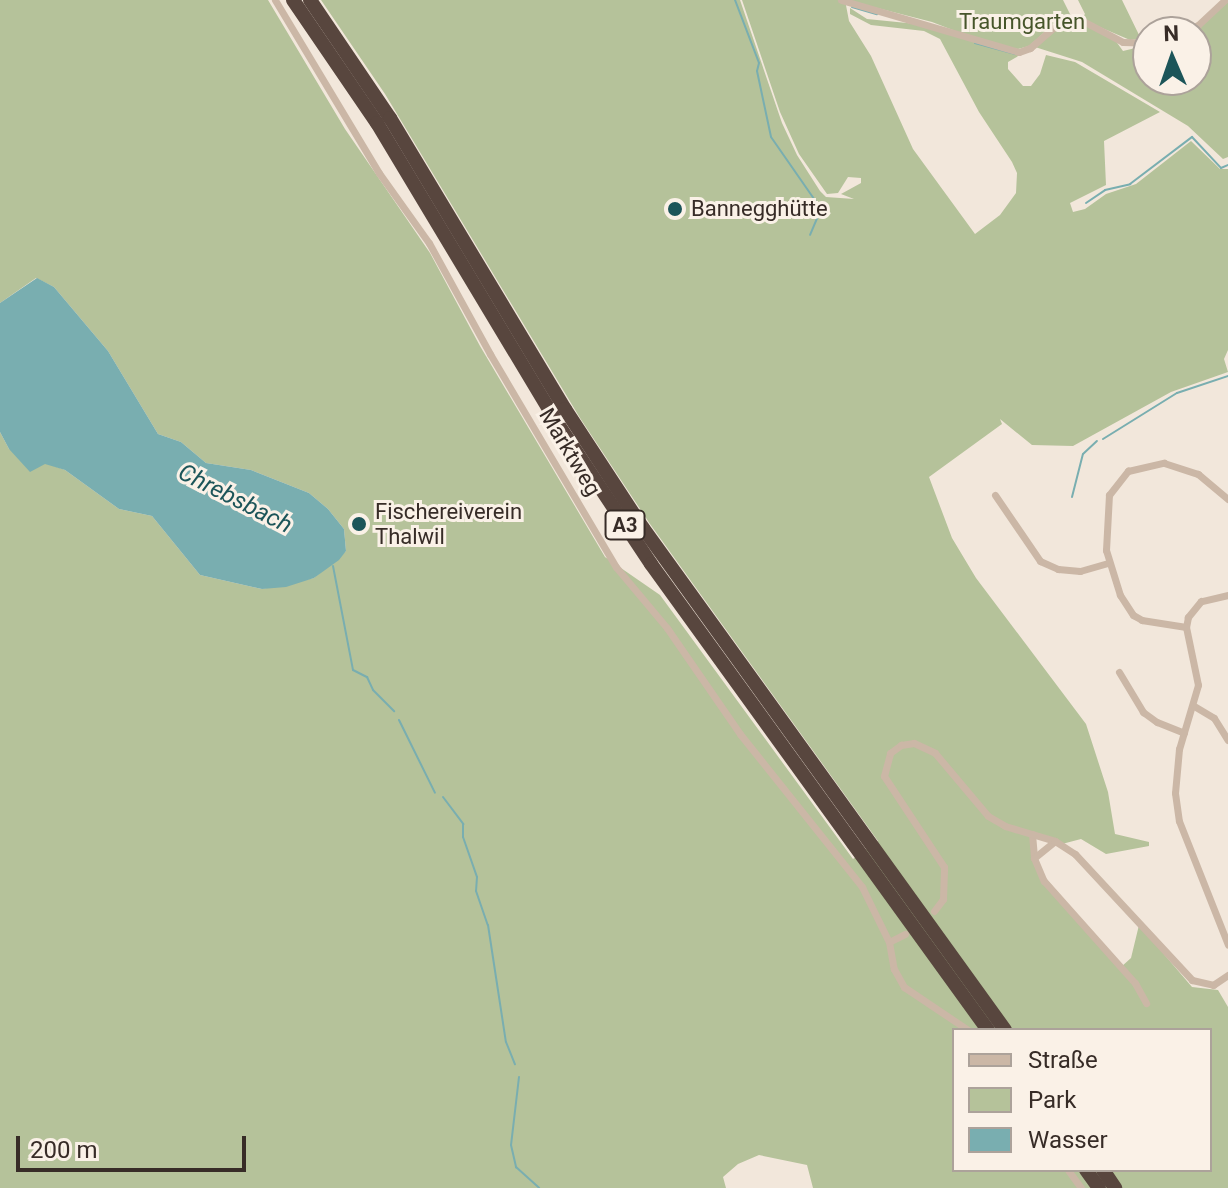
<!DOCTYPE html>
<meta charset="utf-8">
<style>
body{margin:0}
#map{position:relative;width:1228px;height:1188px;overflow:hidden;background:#f2e7db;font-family:Roboto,sans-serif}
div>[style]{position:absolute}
.green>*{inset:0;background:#b5c29a}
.water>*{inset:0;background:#79aeb0}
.stream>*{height:2px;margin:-1px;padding:0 1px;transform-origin:1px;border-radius:1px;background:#79aeb0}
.minor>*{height:7px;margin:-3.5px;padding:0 3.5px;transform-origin:3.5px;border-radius:3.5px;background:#cbb7a6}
.motorway>*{height:14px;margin:-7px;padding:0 7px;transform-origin:7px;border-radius:7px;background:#58463e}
.dots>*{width:22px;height:22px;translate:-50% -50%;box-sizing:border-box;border:4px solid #faf1e7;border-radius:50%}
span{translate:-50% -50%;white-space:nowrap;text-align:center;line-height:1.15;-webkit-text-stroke:6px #faf1e7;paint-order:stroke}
.shield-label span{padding:2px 6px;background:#faf1e7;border:2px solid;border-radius:6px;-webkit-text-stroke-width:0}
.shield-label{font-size:20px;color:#372c27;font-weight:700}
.park-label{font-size:22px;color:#46552a}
.poi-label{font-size:22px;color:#372c27}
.left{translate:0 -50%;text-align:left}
.street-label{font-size:22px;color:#372c27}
.water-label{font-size:24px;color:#1c5559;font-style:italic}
.legend{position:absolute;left:952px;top:1028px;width:260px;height:144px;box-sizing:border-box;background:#faf1e7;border:2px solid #aca29a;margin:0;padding:10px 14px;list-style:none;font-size:24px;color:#372c27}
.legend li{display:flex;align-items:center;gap:16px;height:40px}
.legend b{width:40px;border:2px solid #aca29a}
.north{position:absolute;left:1132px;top:16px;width:80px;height:80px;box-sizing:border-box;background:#faf1e7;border:2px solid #aca29a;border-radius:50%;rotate:358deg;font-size:22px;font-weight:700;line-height:32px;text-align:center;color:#372c27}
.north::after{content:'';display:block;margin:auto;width:28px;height:36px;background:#1c5559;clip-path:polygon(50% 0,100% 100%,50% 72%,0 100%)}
.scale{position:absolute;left:16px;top:1136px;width:230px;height:36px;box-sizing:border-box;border:4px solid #372c27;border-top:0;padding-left:10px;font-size:24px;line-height:28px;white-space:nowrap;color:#372c27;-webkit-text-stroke:6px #faf1e7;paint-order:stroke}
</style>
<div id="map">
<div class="green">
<div style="clip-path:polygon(evenodd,0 0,268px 0,345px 129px,430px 253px,480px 346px,605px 557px,660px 595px,853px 859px,878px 841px,650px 524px,580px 418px,385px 94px,321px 0,740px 0,782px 123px,797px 155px,820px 191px,826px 197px,854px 199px,841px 194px,861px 183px,861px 178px,848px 177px,838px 193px,827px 194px,799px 154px,780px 112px,742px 0,845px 0,849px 21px,871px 56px,913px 149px,975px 234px,1000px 215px,1016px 193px,1017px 173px,1012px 162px,979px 112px,940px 39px,924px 31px,871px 25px,850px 14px,850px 8px,867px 19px,917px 24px,1017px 53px,1020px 55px,1008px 62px,1008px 69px,1023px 86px,1031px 86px,1040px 74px,1046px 55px,1075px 62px,1160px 112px,1104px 141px,1106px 185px,1070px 203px,1073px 212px,1085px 209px,1106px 194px,1136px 184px,1191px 141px,1220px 169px,1228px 169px,1228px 350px,1224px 359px,1228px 372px,1171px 392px,1073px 446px,1032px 445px,1000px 419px,1002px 424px,929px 477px,952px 538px,976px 578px,1086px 724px,1108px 792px,1115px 834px,1149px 842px,1149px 846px,1106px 854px,1081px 839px,1062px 844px,1032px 835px,1038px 869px,1121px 967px,1131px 958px,1139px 925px,1192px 987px,1218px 990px,1228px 1007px,1228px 1188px,813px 1188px,807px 1165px,759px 1155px,738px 1164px,723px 1177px,726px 1188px,0 1188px,0 432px,9px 449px,65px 470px,119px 509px,152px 516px,200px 575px,262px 589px,314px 578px,346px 551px,344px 529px,328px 509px,309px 493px,251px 470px,206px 463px,181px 442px,158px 434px,108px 351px,54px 287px,36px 278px,0 303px,0 0,954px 1030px,1210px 1030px,1210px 1170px,954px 1170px,954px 1030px)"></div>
<div style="clip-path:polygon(846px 0,1063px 0,1071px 16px,1059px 19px,1029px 46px,1018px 49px,989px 44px,932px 22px)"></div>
<div style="clip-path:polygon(1078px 0,1122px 0,1141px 39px,1130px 40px,1081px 19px,1085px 14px)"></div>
<div style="clip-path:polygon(1228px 2px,1228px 157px,1223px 159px,1188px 126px,1082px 62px,1035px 47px,1049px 33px,1083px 24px,1115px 40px,1123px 51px,1148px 45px,1148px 80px,1196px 80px,1194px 30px)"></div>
</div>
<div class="water">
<div style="clip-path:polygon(37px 278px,54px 287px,108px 351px,158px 434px,181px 442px,206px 463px,251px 470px,309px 493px,328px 509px,344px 529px,346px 551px,339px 560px,314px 578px,286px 587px,262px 589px,200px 575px,152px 516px,119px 509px,65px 470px,45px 464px,30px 472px,9px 449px,0 432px,0 303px)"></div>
</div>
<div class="stream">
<div style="left:735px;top:0;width:67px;rotate:69.1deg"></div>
<div style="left:759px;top:63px;width:8px;rotate:104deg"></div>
<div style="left:757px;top:71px;width:67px;rotate:78deg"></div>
<div style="left:771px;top:137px;width:88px;rotate:55.2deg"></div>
<div style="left:821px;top:209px;width:28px;rotate:113deg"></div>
<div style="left:852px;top:7px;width:26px;rotate:16deg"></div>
<div style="left:975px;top:43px;width:41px;rotate:15.4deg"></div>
<div style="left:1086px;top:203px;width:23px;rotate:-34deg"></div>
<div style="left:1105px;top:190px;width:26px;rotate:-13deg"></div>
<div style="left:1130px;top:184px;width:78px;rotate:-37.2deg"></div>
<div style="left:1192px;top:137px;width:42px;rotate:46.9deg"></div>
<div style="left:1221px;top:168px;width:8px;rotate:-23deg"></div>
<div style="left:1103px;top:439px;width:87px;rotate:-31.9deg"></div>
<div style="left:1177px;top:393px;width:54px;rotate:-18.4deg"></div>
<div style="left:1072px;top:497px;width:44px;rotate:-75.7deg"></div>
<div style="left:1083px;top:454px;width:19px;rotate:-43deg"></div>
<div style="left:333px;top:566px;width:106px;rotate:79.1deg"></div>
<div style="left:353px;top:670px;width:16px;rotate:27deg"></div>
<div style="left:367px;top:677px;width:14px;rotate:65deg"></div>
<div style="left:373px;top:690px;width:30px;rotate:45deg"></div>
<div style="left:399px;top:720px;width:81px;rotate:63.7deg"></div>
<div style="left:443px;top:797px;width:34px;rotate:53deg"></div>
<div style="left:463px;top:824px;width:13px;rotate:90deg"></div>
<div style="left:463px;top:837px;width:42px;rotate:70.7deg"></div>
<div style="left:477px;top:877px;width:14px;rotate:94deg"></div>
<div style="left:476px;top:891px;width:36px;rotate:71deg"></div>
<div style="left:488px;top:925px;width:118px;rotate:81.3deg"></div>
<div style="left:506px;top:1042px;width:24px;rotate:68deg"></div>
<div style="left:519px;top:1077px;width:68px;rotate:96.7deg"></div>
<div style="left:511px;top:1145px;width:23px;rotate:77deg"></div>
<div style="left:516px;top:1167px;width:31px;rotate:42deg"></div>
</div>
<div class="minor">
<div style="left:275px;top:0;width:202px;rotate:59deg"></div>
<div style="left:379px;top:173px;width:86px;rotate:54.5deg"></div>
<div style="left:429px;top:243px;width:127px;rotate:61.2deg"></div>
<div style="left:490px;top:354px;width:247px;rotate:59.4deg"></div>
<div style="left:616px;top:567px;width:80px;rotate:50.1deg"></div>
<div style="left:667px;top:628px;width:129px;rotate:55.4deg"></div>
<div style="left:740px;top:734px;width:196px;rotate:51.4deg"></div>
<div style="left:862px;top:887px;width:61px;rotate:63.9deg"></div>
<div style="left:889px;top:942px;width:27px;rotate:80deg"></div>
<div style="left:894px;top:969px;width:21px;rotate:61deg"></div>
<div style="left:904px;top:987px;width:77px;rotate:33.9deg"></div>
<div style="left:841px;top:0;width:185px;rotate:16.3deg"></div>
<div style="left:1019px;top:52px;width:12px;rotate:-20deg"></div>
<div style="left:1030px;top:48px;width:30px;rotate:-41deg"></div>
<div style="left:1053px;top:28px;width:29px;rotate:-16deg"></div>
<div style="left:1081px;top:20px;width:47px;rotate:27.6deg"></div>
<div style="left:1123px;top:42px;width:25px;rotate:2deg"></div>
<div style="left:1181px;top:32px;width:18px;rotate:-22deg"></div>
<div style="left:1198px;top:25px;width:37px;rotate:-43deg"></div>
<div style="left:995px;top:495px;width:80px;rotate:55.7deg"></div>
<div style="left:1040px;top:561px;width:20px;rotate:24deg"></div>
<div style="left:1058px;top:569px;width:22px;rotate:5deg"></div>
<div style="left:1080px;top:571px;width:29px;rotate:-16deg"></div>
<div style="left:1228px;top:595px;width:28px;rotate:167deg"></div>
<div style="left:1201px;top:601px;width:21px;rotate:129deg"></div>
<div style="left:1188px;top:617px;width:10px;rotate:101deg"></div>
<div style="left:1186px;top:627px;width:59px;rotate:78.3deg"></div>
<div style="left:1198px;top:685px;width:67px;rotate:106.5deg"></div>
<div style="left:1179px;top:749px;width:44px;rotate:95.2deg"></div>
<div style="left:1175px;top:793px;width:28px;rotate:82deg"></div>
<div style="left:1179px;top:821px;width:133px;rotate:68.4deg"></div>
<div style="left:1186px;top:627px;width:45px;rotate:-171deg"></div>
<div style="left:1142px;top:620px;width:10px;rotate:-151deg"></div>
<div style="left:1133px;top:615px;width:24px;rotate:-123deg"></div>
<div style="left:1120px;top:595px;width:47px;rotate:-107.3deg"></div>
<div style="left:1106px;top:550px;width:55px;rotate:-86.9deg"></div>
<div style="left:1109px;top:495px;width:31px;rotate:-52deg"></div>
<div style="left:1128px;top:471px;width:37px;rotate:-13deg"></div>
<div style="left:1164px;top:463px;width:36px;rotate:18deg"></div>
<div style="left:1198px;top:474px;width:39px;rotate:40deg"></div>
<div style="left:1119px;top:672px;width:47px;rotate:59deg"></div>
<div style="left:1143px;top:712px;width:17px;rotate:36deg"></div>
<div style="left:1157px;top:722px;width:29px;rotate:22deg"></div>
<div style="left:1194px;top:706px;width:23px;rotate:31deg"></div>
<div style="left:1214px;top:718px;width:26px;rotate:58deg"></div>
<div style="left:1032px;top:834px;width:24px;rotate:85deg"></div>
<div style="left:1034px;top:858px;width:25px;rotate:67deg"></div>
<div style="left:1044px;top:881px;width:137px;rotate:48.3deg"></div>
<div style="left:1135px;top:983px;width:23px;rotate:61deg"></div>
<div style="left:1034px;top:858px;width:27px;rotate:-39deg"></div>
<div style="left:934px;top:911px;width:15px;rotate:-53deg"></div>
<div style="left:943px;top:899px;width:32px;rotate:-88deg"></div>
<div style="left:944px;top:867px;width:109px;rotate:-123.4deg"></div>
<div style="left:884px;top:776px;width:24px;rotate:-75deg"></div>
<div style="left:890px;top:753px;width:14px;rotate:-36deg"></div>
<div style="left:901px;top:745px;width:13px;rotate:-9deg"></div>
<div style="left:914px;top:743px;width:23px;rotate:25deg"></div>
<div style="left:935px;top:753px;width:82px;rotate:49.9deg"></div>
<div style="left:988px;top:816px;width:20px;rotate:30deg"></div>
<div style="left:1005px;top:826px;width:52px;rotate:16.7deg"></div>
<div style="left:1055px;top:841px;width:24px;rotate:33deg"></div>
<div style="left:1075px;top:854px;width:172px;rotate:47.1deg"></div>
<div style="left:1192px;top:980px;width:22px;rotate:13deg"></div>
<div style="left:1213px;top:985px;width:18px;rotate:-34deg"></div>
<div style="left:889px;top:942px;width:18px;rotate:-27deg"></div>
<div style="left:1068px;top:1170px;width:22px;rotate:54deg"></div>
</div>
<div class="motorway">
<div style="left:293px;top:0;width:149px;rotate:55.7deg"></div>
<div style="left:377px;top:123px;width:351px;rotate:59deg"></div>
<div style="left:558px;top:424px;width:168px;rotate:56.4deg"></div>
<div style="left:651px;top:564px;width:575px;rotate:54.13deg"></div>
<div style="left:310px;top:0;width:143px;rotate:55.9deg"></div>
<div style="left:390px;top:118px;width:340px;rotate:59deg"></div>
<div style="left:565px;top:409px;width:142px;rotate:56.8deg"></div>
<div style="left:643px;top:528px;width:619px;rotate:54.2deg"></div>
<div style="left:1086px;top:1170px;width:22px;rotate:54deg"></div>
<div style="left:1103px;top:1170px;width:22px;rotate:56deg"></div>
</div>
<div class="dots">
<div style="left:675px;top:209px;background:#1c5559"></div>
<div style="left:359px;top:524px;background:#1c5559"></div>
</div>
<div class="shield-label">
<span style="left:625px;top:525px">A3</span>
</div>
<div class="park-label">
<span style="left:1022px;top:22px">Traumgarten</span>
</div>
<div class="poi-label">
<span class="left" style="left:691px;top:209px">Bannegghütte</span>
<span class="left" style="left:375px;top:524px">Fischereiverein<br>Thalwil</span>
</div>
<div class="street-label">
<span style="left:570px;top:452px;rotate:59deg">Marktweg</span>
</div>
<div class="water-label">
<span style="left:235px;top:499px;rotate:27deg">Chrebsbach</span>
</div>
<ul class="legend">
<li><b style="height:10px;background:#cbb7a6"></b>Straße</li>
<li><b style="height:22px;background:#b5c29a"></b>Park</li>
<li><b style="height:22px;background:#79aeb0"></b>Wasser</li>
</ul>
<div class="north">N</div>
<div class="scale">200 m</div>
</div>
